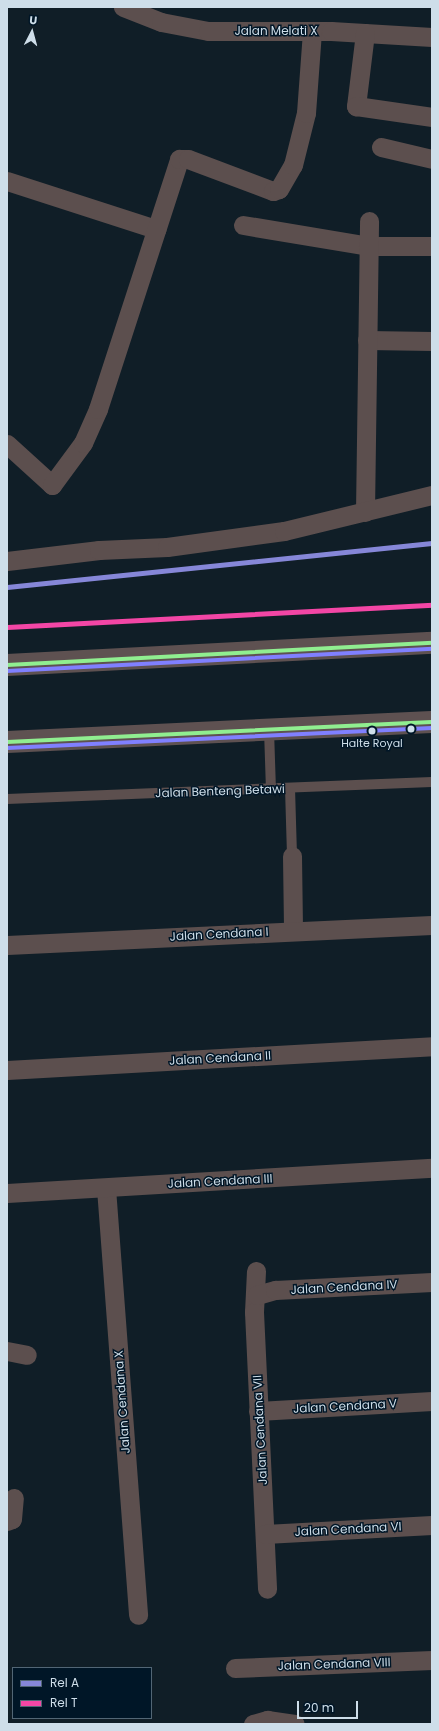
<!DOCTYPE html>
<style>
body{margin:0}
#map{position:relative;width:439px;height:1731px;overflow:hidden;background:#101e27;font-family:Poppins,sans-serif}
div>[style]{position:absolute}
.lane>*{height:10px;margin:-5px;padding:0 5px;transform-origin:5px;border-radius:5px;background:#5c4f4e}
.street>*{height:19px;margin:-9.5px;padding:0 9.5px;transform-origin:9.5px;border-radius:9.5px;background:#5c4f4e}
.secondary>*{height:22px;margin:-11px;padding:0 11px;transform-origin:11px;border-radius:11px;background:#5e5151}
.bus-1>*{height:4px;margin:-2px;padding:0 2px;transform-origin:2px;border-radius:2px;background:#90ee90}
.bus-2>*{height:4px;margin:-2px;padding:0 2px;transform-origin:2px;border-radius:2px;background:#8080ff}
.rail-1>*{height:5px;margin:-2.5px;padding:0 2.5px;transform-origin:2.5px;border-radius:2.5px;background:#8687d8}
.rail-2>*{height:5px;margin:-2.5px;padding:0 2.5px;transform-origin:2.5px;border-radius:2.5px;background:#f346a5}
.dots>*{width:11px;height:11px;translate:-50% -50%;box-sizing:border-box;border:2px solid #001627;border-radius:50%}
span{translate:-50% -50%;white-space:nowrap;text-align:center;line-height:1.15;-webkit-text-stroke:3px #001627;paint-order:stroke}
.bus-label{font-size:11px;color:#cedee9}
.street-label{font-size:12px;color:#cedee9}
.frame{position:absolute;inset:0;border:8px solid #cedee9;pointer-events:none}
.legend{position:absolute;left:12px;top:1667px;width:140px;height:52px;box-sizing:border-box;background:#001627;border:1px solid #526675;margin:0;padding:5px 7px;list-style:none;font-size:12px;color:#cedee9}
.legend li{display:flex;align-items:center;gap:8px;height:20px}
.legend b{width:20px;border:1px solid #526675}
.north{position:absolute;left:12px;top:12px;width:40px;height:40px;-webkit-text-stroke:3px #001627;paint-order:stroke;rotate:6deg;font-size:11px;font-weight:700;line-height:16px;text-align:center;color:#cedee9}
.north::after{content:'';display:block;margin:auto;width:14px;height:18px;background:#cedee9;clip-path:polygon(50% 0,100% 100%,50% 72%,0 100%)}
.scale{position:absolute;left:297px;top:1701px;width:61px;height:18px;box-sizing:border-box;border:2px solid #cedee9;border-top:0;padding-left:5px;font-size:12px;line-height:14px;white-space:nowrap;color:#cedee9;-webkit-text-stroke:3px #001627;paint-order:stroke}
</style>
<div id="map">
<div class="lane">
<div style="left:269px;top:730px;width:59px;rotate:88.1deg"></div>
<div style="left:290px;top:788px;width:68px;rotate:88.3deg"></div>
<div style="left:7px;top:799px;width:425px;rotate:-2.3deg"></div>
</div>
<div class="street">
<div style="left:123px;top:7px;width:41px;rotate:21.5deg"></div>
<div style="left:161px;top:22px;width:48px;rotate:10.8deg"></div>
<div style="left:208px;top:31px;width:123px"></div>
<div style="left:331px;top:31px;width:101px;rotate:3.4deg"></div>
<div style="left:365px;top:33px;width:74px;rotate:97deg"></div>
<div style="left:356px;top:106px;width:77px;rotate:8.2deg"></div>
<div style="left:381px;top:147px;width:52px;rotate:13.2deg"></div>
<div style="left:7px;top:181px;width:157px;rotate:17.9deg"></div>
<div style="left:243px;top:225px;width:127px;rotate:9.5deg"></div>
<div style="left:368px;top:246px;width:64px"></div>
<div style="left:367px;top:340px;width:65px;rotate:0.9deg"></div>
<div style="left:7px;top:444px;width:61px;rotate:42.3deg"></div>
<div style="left:52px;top:485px;width:52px;rotate:-53.6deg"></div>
<div style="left:83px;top:443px;width:37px;rotate:-66deg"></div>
<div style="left:98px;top:409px;width:263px;rotate:-72deg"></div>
<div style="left:179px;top:159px;width:9px"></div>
<div style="left:188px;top:159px;width:91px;rotate:20.6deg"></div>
<div style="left:273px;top:191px;width:6px;rotate:-18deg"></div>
<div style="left:279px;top:189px;width:28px;rotate:-60deg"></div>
<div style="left:293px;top:165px;width:54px;rotate:-76deg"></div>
<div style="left:306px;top:113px;width:82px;rotate:-85.8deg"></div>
<div style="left:365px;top:512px;width:291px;rotate:-89.2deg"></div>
<div style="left:7px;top:561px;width:93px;rotate:-6.8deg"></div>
<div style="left:99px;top:550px;width:68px;rotate:-2.5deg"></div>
<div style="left:167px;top:547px;width:118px;rotate:-7.8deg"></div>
<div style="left:284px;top:531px;width:152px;rotate:-13.7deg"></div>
<div style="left:292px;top:856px;width:75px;rotate:89.2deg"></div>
<div style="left:7px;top:945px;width:425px;rotate:-2.7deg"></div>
<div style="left:7px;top:1070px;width:426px;rotate:-3.2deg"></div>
<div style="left:106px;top:1188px;width:428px;rotate:85.7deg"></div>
<div style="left:7px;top:1193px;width:426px;rotate:-3.4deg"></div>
<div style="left:256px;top:1271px;width:41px;rotate:92.8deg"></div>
<div style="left:254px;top:1312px;width:277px;rotate:87.3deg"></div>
<div style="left:257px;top:1295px;width:19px;rotate:-16deg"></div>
<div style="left:275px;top:1290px;width:157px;rotate:-2.9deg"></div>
<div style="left:7px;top:1351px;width:20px;rotate:11deg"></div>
<div style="left:258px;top:1411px;width:174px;rotate:-3.3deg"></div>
<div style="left:7px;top:1521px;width:5px;rotate:-22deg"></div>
<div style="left:12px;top:1519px;width:21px;rotate:-85deg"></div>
<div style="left:265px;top:1534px;width:167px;rotate:-3.1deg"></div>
<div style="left:235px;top:1668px;width:197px;rotate:-2.3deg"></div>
<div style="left:253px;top:1724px;width:15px;rotate:-16deg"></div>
<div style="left:267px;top:1720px;width:28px;rotate:8deg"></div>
</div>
<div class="secondary">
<div style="left:7px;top:665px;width:426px;rotate:-3deg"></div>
<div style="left:7px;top:742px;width:425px;rotate:-2.7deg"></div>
</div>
<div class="bus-1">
<div style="left:7px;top:665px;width:426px;rotate:-3deg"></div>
<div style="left:7px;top:742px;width:425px;rotate:-2.7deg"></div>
</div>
<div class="bus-2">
<div style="left:7px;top:671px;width:426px;rotate:-3deg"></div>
<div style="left:7px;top:748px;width:425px;rotate:-2.7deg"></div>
</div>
<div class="rail-1">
<div style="left:7px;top:587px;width:427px;rotate:-5.9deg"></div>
</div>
<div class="rail-2">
<div style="left:7px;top:627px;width:426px;rotate:-3deg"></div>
</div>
<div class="dots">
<div style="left:411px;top:729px;background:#cedee9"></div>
<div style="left:372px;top:731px;background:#cedee9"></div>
</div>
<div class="bus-label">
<span style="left:372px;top:743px">Halte Royal</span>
</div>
<div class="street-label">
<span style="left:276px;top:31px">Jalan Melati X</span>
<span style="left:220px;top:791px;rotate:-2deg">Jalan Benteng Betawi</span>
<span style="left:219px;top:934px;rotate:-3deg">Jalan Cendana I</span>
<span style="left:220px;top:1058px;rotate:-3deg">Jalan Cendana II</span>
<span style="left:220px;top:1181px;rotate:-3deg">Jalan Cendana III</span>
<span style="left:344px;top:1287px;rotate:-3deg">Jalan Cendana IV</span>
<span style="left:122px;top:1402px;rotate:-94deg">Jalan Cendana X</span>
<span style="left:345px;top:1406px;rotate:-3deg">Jalan Cendana V</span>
<span style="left:260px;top:1430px;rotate:-93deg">Jalan Cendana VII</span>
<span style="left:348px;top:1529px;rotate:-3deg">Jalan Cendana VI</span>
<span style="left:334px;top:1664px;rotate:-2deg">Jalan Cendana VIII</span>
</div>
<div class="frame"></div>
<ul class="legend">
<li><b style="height:5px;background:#8687d8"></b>Rel A</li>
<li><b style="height:5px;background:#f346a5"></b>Rel T</li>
</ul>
<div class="north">U</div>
<div class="scale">20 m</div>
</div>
